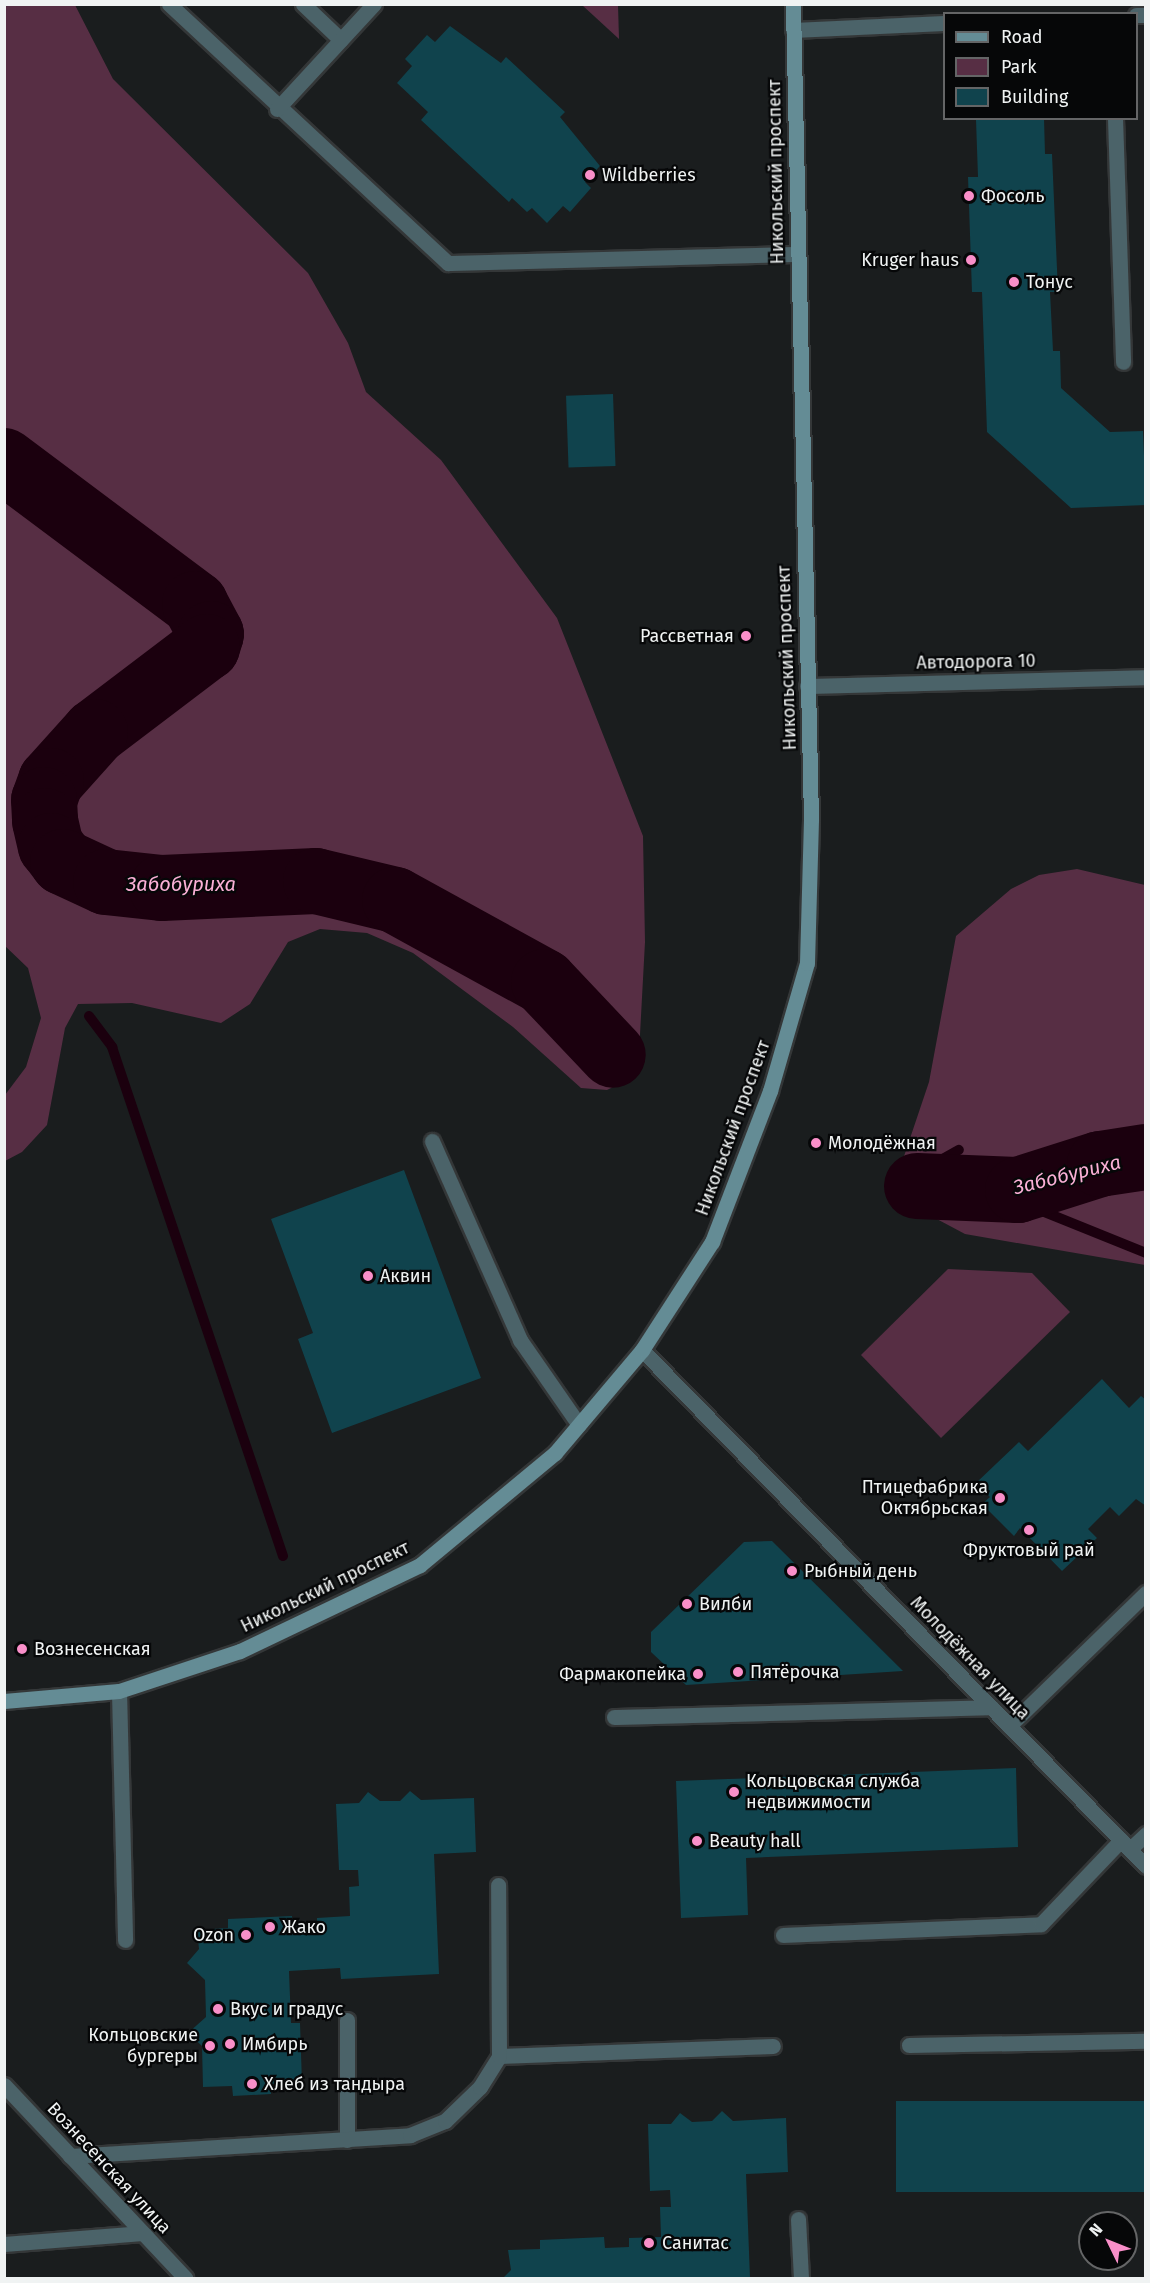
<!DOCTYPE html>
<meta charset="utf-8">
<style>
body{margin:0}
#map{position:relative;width:1150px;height:2283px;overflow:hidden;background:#1a1d1e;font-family:"Fira Sans",sans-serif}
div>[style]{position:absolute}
.green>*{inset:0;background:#572e44}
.stream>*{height:10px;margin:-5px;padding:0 5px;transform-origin:5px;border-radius:5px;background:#1b000e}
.river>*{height:66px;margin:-33px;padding:0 33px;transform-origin:33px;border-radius:33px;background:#1b000e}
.building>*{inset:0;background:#10434d;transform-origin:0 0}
.roads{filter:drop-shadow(2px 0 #343738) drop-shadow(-2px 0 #343738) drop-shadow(0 2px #343738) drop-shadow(0 -2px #343738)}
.lane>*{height:15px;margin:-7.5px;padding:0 7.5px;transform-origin:7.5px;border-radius:7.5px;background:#4b6369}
.street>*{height:15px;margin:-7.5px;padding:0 7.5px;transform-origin:7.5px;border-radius:7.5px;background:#4b6369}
.secondary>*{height:15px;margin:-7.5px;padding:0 7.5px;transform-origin:7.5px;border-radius:7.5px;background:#648c95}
.dots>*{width:16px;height:16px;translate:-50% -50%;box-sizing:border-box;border:3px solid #060708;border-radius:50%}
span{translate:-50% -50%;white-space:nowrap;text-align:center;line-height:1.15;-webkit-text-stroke:4.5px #060708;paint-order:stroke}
.street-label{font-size:18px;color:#f0f3f3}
.poi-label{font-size:18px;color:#f0f3f3}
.left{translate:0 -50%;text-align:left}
.right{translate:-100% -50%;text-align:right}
.water-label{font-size:20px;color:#fab0d6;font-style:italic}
.frame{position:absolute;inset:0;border:6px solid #f0f3f3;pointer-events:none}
.legend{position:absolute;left:943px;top:12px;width:195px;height:108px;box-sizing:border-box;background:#060708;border:2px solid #646566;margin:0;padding:8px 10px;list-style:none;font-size:18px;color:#f0f3f3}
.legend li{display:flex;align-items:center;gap:12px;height:30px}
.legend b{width:30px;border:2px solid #646566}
.north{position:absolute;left:1078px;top:2211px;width:60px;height:60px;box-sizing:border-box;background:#060708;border:2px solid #646566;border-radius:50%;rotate:313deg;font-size:16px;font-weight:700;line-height:24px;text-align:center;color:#f0f3f3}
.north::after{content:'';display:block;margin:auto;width:21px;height:27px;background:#f98fc9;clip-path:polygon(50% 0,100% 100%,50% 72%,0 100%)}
</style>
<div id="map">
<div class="green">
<div style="clip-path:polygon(5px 4px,75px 5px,113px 79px,308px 273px,348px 343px,366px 392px,441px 460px,557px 618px,643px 836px,645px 942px,639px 1053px,619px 1084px,607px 1090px,581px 1088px,513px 1027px,413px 953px,367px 933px,320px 929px,288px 942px,250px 1004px,221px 1023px,132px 1003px,78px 1004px,65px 1028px,47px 1125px,22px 1152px,5px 1161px,5px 1095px,26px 1067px,41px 1018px,28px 968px,4px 945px)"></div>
<div style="clip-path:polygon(582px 5px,618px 5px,619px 39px)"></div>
<div style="clip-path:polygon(1077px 869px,1145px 885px,1145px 1265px,965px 1234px,918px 1209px,900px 1189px,898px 1174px,929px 1082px,956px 936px,1011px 889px,1039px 875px)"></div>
<div style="clip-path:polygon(948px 1269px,1032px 1273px,1070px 1312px,941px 1438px,861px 1355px)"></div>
</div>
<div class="stream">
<div style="left:89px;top:1016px;width:39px;rotate:53deg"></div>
<div style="left:112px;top:1047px;width:537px;rotate:71.43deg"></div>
<div style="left:932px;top:1187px;width:25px;rotate:-79deg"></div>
<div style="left:937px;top:1162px;width:25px;rotate:-29deg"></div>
<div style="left:990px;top:1190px;width:168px;rotate:22deg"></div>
</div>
<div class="river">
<div style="left:4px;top:461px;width:239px;rotate:36.8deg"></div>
<div style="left:195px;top:604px;width:34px;rotate:62deg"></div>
<div style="left:211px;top:634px;width:14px;rotate:107deg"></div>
<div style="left:207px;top:647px;width:141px;rotate:142.8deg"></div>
<div style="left:95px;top:732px;width:66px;rotate:131.9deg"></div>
<div style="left:51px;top:781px;width:20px;rotate:110deg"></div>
<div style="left:44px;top:800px;width:21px;rotate:87deg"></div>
<div style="left:45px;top:821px;width:26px;rotate:77deg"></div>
<div style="left:51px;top:846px;width:20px;rotate:53deg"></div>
<div style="left:63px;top:862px;width:47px;rotate:24.9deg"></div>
<div style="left:106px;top:882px;width:56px;rotate:6.1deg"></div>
<div style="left:162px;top:888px;width:154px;rotate:-2.6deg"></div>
<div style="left:316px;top:881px;width:81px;rotate:13.5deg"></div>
<div style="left:395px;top:900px;width:170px;rotate:28.8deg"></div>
<div style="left:544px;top:982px;width:100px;rotate:46.6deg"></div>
<div style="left:917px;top:1186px;width:101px;rotate:2.3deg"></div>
<div style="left:1018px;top:1190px;width:86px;rotate:-17.6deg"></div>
<div style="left:1100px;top:1164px;width:47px;rotate:-8.7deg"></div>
</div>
<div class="building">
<div style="clip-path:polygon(450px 26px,501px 63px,506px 57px,565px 112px,560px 117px,600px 166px,585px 182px,591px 188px,570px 212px,563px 206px,547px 223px,532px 208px,527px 212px,512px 198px,509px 202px,421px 120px,428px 112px,397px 83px,412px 66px,405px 59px,427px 35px,435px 42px)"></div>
<div style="clip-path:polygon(1044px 118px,1045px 154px,1052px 154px,1058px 292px,1050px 292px,1053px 351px,1060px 351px,1061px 388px,1110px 432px,1143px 431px,1146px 505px,1071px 508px,987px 432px,982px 292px,972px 292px,968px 177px,978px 177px,976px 120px)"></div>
<div style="left:613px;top:394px;width:72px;height:47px;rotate:88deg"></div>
<div style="clip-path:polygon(404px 1170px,481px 1378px,332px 1433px,298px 1339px,313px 1333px,271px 1219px)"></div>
<div style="clip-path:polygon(1102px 1379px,1129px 1408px,1141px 1396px,1146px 1400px,1146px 1506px,1136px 1499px,1119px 1516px,1110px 1507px,1088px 1529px,1097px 1538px,1062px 1571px,1020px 1528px,1014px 1536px,982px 1504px,990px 1497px,976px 1483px,1019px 1442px,1028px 1451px)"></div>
<div style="clip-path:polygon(772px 1541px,903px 1671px,686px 1685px,651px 1652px,651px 1632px,744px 1542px)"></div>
<div style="clip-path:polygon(1016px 1768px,1018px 1847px,746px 1858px,748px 1915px,681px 1918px,676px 1781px)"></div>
<div style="clip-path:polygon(410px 1791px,421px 1800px,474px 1798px,476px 1852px,434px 1854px,439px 1974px,341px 1979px,340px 1968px,289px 1971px,291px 2023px,300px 2023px,302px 2083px,271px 2084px,271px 2094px,233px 2096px,232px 2086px,203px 2087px,202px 2046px,188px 2033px,206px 2017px,205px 1980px,187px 1963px,199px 1949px,197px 1930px,228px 1928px,228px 1919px,292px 1916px,293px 1928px,317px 1927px,317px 1918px,350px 1916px,349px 1887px,359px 1886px,358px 1870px,339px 1870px,336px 1804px,359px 1803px,368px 1792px,380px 1801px,400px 1801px)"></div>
<div style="left:1146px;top:2101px;width:91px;height:250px;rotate:90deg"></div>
<div style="clip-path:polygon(722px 2111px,733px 2121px,786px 2118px,788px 2172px,746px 2174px,750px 2278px,503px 2278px,511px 2270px,508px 2250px,540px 2249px,540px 2240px,604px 2237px,605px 2248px,629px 2247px,629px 2238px,661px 2237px,660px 2207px,671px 2207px,670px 2190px,650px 2191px,648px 2124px,671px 2124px,680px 2113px,692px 2122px,712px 2121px)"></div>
</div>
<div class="roads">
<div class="lane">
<div style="left:169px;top:4px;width:381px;rotate:42.9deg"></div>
<div style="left:448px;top:263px;width:348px;rotate:-1.5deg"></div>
<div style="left:303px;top:4px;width:52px;rotate:43.5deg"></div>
<div style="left:277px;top:109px;width:143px;rotate:-47.3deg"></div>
<div style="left:1115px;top:118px;width:244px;rotate:88.1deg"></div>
<div style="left:432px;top:1141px;width:218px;rotate:66.1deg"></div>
<div style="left:520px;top:1340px;width:103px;rotate:55.2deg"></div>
<div style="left:119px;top:1691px;width:249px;rotate:88.6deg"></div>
<div style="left:614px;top:1717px;width:377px;rotate:-1.5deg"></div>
<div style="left:1009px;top:1726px;width:191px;rotate:-44.2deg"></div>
<div style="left:1130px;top:1849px;width:22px;rotate:-43deg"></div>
<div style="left:783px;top:1935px;width:258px;rotate:-2.4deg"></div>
<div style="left:1041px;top:1924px;width:116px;rotate:-46.4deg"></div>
<div style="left:909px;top:2045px;width:237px;rotate:-1deg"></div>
<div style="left:499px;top:2056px;width:274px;rotate:-2.1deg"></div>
<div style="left:347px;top:2140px;width:120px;rotate:-90deg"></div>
<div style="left:70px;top:2156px;width:341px;rotate:-3.5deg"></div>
<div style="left:410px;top:2135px;width:38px;rotate:-22deg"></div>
<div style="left:445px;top:2121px;width:49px;rotate:-44.2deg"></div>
<div style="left:480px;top:2087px;width:36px;rotate:-58deg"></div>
<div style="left:499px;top:2056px;width:171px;rotate:-90.3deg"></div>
<div style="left:798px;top:2219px;width:59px;rotate:87.1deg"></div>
<div style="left:4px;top:2244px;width:139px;rotate:-4.5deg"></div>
</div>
<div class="street">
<div style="left:1136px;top:15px;width:10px"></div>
<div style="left:793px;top:30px;width:151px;rotate:-2.7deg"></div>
<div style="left:807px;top:686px;width:339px;rotate:-1.5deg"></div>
<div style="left:642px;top:1350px;width:721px;rotate:45.67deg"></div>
<div style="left:4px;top:2085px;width:265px;rotate:46.8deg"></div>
</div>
<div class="secondary">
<div style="left:4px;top:1701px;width:115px;rotate:-5deg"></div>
<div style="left:119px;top:1691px;width:127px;rotate:-18.3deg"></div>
<div style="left:240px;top:1651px;width:199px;rotate:-25.5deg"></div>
<div style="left:420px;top:1565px;width:175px;rotate:-39.7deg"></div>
<div style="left:555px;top:1453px;width:135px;rotate:-49.8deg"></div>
<div style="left:642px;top:1350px;width:129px;rotate:-57.1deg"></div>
<div style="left:712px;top:1242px;width:162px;rotate:-69deg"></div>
<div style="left:770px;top:1091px;width:133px;rotate:-73.9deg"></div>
<div style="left:807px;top:963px;width:144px;rotate:-88.4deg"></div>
<div style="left:811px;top:819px;width:815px;rotate:-91.27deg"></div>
</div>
</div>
<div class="dots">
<div style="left:590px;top:175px;background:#f98fc9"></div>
<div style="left:969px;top:196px;background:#f98fc9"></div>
<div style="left:971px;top:260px;background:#f98fc9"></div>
<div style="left:1014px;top:282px;background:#f98fc9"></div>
<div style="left:746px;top:636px;background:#f98fc9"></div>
<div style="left:816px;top:1143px;background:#f98fc9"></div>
<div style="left:368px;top:1276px;background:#f98fc9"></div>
<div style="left:1000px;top:1498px;background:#f98fc9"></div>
<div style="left:1029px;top:1530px;background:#f98fc9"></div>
<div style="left:792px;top:1571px;background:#f98fc9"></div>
<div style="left:687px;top:1604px;background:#f98fc9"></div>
<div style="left:22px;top:1649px;background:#f98fc9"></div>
<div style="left:738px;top:1672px;background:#f98fc9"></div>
<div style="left:698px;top:1674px;background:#f98fc9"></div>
<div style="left:734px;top:1792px;background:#f98fc9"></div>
<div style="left:697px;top:1841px;background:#f98fc9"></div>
<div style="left:270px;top:1927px;background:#f98fc9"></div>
<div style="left:246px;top:1935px;background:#f98fc9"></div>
<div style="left:218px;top:2009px;background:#f98fc9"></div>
<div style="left:230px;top:2044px;background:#f98fc9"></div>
<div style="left:210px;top:2046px;background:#f98fc9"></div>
<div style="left:252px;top:2084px;background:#f98fc9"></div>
<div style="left:649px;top:2243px;background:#f98fc9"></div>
</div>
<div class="street-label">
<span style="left:776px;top:172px;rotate:-91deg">Никольский проспект</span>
<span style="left:787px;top:658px;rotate:-92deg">Никольский проспект</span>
<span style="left:976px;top:662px;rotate:-1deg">Автодорога 10</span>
<span style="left:733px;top:1128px;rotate:-70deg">Никольский проспект</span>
<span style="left:325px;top:1587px;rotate:-26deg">Никольский проспект</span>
<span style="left:970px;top:1658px;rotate:46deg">Молодёжная улица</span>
<span style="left:109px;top:2168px;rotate:47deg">Вознесенская улица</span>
</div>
<div class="poi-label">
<span class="left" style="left:602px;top:175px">Wildberries</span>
<span class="left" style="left:981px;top:196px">Фосоль</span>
<span class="right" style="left:959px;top:260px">Kruger haus</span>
<span class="left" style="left:1026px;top:282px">Тонус</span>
<span class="right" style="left:734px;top:636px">Рассветная</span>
<span class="left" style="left:828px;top:1143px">Молодёжная</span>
<span class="left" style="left:380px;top:1276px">Аквин</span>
<span class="right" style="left:988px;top:1498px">Птицефабрика<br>Октябрьская</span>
<span style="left:1029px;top:1550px">Фруктовый рай</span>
<span class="left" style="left:804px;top:1571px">Рыбный день</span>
<span class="left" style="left:699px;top:1604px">Вилби</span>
<span class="left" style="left:34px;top:1649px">Вознесенская</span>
<span class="left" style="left:750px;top:1672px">Пятёрочка</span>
<span class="right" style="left:686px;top:1674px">Фармакопейка</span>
<span class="left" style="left:746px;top:1792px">Кольцовская служба<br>недвижимости</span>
<span class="left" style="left:709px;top:1841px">Beauty hall</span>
<span class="left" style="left:282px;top:1927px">Жако</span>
<span class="right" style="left:234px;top:1935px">Ozon</span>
<span class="left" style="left:230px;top:2009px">Вкус и градус</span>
<span class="right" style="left:198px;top:2046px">Кольцовские<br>бургеры</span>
<span class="left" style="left:242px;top:2044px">Имбирь</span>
<span class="left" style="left:264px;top:2084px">Хлеб из тандыра</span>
<span class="left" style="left:662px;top:2243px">Санитас</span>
</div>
<div class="water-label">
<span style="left:181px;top:884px">Забобуриха</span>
<span style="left:1067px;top:1175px;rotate:-14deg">Забобуриха</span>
</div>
<div class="frame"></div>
<ul class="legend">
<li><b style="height:8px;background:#648c95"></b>Road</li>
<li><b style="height:16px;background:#572e44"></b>Park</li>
<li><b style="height:16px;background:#10434d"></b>Building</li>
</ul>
<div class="north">N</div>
</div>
